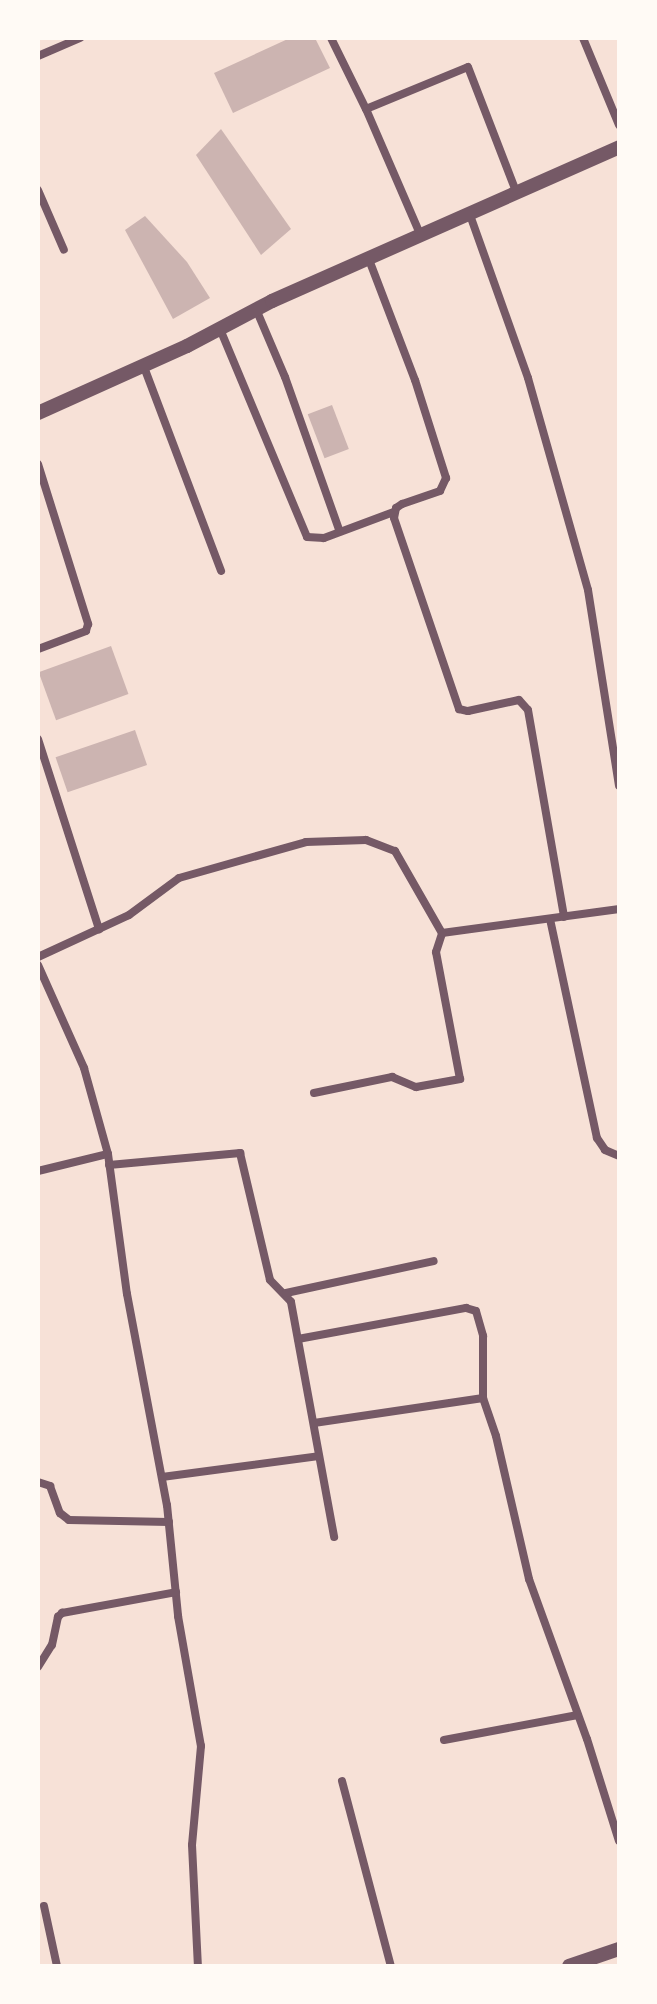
<!DOCTYPE html>
<style>
body{margin:0}
#map{position:relative;width:657px;height:2004px;overflow:hidden;background:#f7e1d7;font-family:Mulish,sans-serif}
div>[style]{position:absolute}
.building>*{inset:0;background:#ccb4b1;transform-origin:0 0}
.minor>*{height:8px;margin:-4px;padding:0 4px;transform-origin:4px;border-radius:4px;background:#755966}
.tertiary>*{height:14px;margin:-7px;padding:0 7px;transform-origin:7px;border-radius:7px;background:#755966}
span{translate:-50% -50%;white-space:nowrap;text-align:center;line-height:1.15;-webkit-text-stroke:8px #fffaf5;paint-order:stroke}
.frame{position:absolute;inset:0;border:40px solid #fffaf5;pointer-events:none}
</style>
<div id="map">
<div class="building">
<div style="clip-path:polygon(290px 38px,315px 38px,330px 68px,233px 113px,214px 73px)"></div>
<div style="clip-path:polygon(221px 129px,291px 229px,261px 255px,196px 155px)"></div>
<div style="clip-path:polygon(145px 216px,187px 262px,210px 298px,173px 319px,125px 230px)"></div>
<div style="left:332px;top:405px;width:47px;height:26px;rotate:69deg"></div>
<div style="left:111px;top:646px;width:51px;height:77px;rotate:70deg"></div>
<div style="left:135px;top:730px;width:37px;height:84px;rotate:71deg"></div>
</div>
<div class="minor">
<div style="left:331px;top:38px;width:79px;rotate:63.8deg"></div>
<div style="left:366px;top:109px;width:136px;rotate:66.6deg"></div>
<div style="left:583px;top:38px;width:94px;rotate:67.5deg"></div>
<div style="left:38px;top:56px;width:46px;rotate:-23.2deg"></div>
<div style="left:366px;top:109px;width:110px;rotate:-22.4deg"></div>
<div style="left:468px;top:67px;width:136px;rotate:68.9deg"></div>
<div style="left:38px;top:190px;width:65px;rotate:66.6deg"></div>
<div style="left:470px;top:215px;width:173px;rotate:70.4deg"></div>
<div style="left:528px;top:378px;width:220px;rotate:74.2deg"></div>
<div style="left:588px;top:590px;width:198px;rotate:81deg"></div>
<div style="left:368px;top:257px;width:132px;rotate:69.1deg"></div>
<div style="left:415px;top:380px;width:103px;rotate:72.4deg"></div>
<div style="left:446px;top:478px;width:14px;rotate:115deg"></div>
<div style="left:440px;top:491px;width:40px;rotate:161.1deg"></div>
<div style="left:402px;top:504px;width:7px;rotate:146deg"></div>
<div style="left:396px;top:508px;width:10px;rotate:101deg"></div>
<div style="left:394px;top:518px;width:202px;rotate:71.2deg"></div>
<div style="left:459px;top:709px;width:9px;rotate:13deg"></div>
<div style="left:468px;top:711px;width:52px;rotate:-12.2deg"></div>
<div style="left:519px;top:700px;width:13px;rotate:48deg"></div>
<div style="left:528px;top:710px;width:210px;rotate:80.1deg"></div>
<div style="left:256px;top:309px;width:74px;rotate:66.9deg"></div>
<div style="left:285px;top:377px;width:164px;rotate:70.5deg"></div>
<div style="left:220px;top:329px;width:225px;rotate:67.3deg"></div>
<div style="left:307px;top:537px;width:17px;rotate:3deg"></div>
<div style="left:324px;top:538px;width:75px;rotate:-20.4deg"></div>
<div style="left:144px;top:367px;width:218px;rotate:69.3deg"></div>
<div style="left:38px;top:464px;width:168px;rotate:72.6deg"></div>
<div style="left:88px;top:624px;width:7px;rotate:106deg"></div>
<div style="left:86px;top:631px;width:51px;rotate:159.4deg"></div>
<div style="left:38px;top:739px;width:200px;rotate:72.2deg"></div>
<div style="left:550px;top:919px;width:224px;rotate:77.9deg"></div>
<div style="left:597px;top:1138px;width:14px;rotate:56deg"></div>
<div style="left:605px;top:1150px;width:15px;rotate:23deg"></div>
<div style="left:38px;top:957px;width:100px;rotate:-24.8deg"></div>
<div style="left:129px;top:915px;width:62px;rotate:-36.5deg"></div>
<div style="left:179px;top:878px;width:132px;rotate:-15.8deg"></div>
<div style="left:306px;top:842px;width:60px;rotate:-1.9deg"></div>
<div style="left:366px;top:840px;width:31px;rotate:21deg"></div>
<div style="left:395px;top:851px;width:95px;rotate:60.2deg"></div>
<div style="left:442px;top:933px;width:179px;rotate:-7.7deg"></div>
<div style="left:38px;top:965px;width:113px;rotate:65.9deg"></div>
<div style="left:84px;top:1068px;width:89px;rotate:74.4deg"></div>
<div style="left:108px;top:1154px;width:141px;rotate:82.3deg"></div>
<div style="left:127px;top:1294px;width:215px;rotate:79.3deg"></div>
<div style="left:167px;top:1505px;width:112px;rotate:84.3deg"></div>
<div style="left:178px;top:1616px;width:132px;rotate:80deg"></div>
<div style="left:201px;top:1746px;width:99px;rotate:95.2deg"></div>
<div style="left:192px;top:1845px;width:121px;rotate:87.2deg"></div>
<div style="left:314px;top:1093px;width:80px;rotate:-11.6deg"></div>
<div style="left:392px;top:1077px;width:26px;rotate:23deg"></div>
<div style="left:416px;top:1087px;width:45px;rotate:-10.3deg"></div>
<div style="left:460px;top:1079px;width:129px;rotate:-100.7deg"></div>
<div style="left:436px;top:952px;width:20px;rotate:-72deg"></div>
<div style="left:109px;top:1165px;width:132px;rotate:-5.2deg"></div>
<div style="left:240px;top:1153px;width:130px;rotate:76.7deg"></div>
<div style="left:270px;top:1280px;width:30px;rotate:46deg"></div>
<div style="left:291px;top:1302px;width:239px;rotate:79.6deg"></div>
<div style="left:38px;top:1171px;width:72px;rotate:-13.7deg"></div>
<div style="left:286px;top:1293px;width:151px;rotate:-12.2deg"></div>
<div style="left:298px;top:1339px;width:171px;rotate:-10.5deg"></div>
<div style="left:466px;top:1308px;width:10px;rotate:17deg"></div>
<div style="left:476px;top:1311px;width:26px;rotate:74deg"></div>
<div style="left:483px;top:1336px;width:62px;rotate:90deg"></div>
<div style="left:483px;top:1398px;width:40px;rotate:71.1deg"></div>
<div style="left:496px;top:1436px;width:147px;rotate:77deg"></div>
<div style="left:529px;top:1579px;width:170px;rotate:70.1deg"></div>
<div style="left:587px;top:1739px;width:107px;rotate:72.6deg"></div>
<div style="left:314px;top:1423px;width:171px;rotate:-8.4deg"></div>
<div style="left:162px;top:1477px;width:158px;rotate:-7.6deg"></div>
<div style="left:38px;top:1482px;width:13px;rotate:18deg"></div>
<div style="left:50px;top:1486px;width:29px;rotate:70deg"></div>
<div style="left:60px;top:1513px;width:11px;rotate:38deg"></div>
<div style="left:69px;top:1520px;width:100px;rotate:1.1deg"></div>
<div style="left:38px;top:1667px;width:26px;rotate:-58deg"></div>
<div style="left:52px;top:1645px;width:29px;rotate:-78deg"></div>
<div style="left:58px;top:1617px;width:6px;rotate:-45deg"></div>
<div style="left:62px;top:1613px;width:116px;rotate:-10.4deg"></div>
<div style="left:444px;top:1740px;width:136px;rotate:-10.6deg"></div>
<div style="left:342px;top:1781px;width:191px;rotate:75.2deg"></div>
<div style="left:44px;top:1906px;width:61px;rotate:77.8deg"></div>
</div>
<div class="tertiary">
<div style="left:38px;top:413px;width:163px;rotate:-24.2deg"></div>
<div style="left:187px;top:346px;width:96px;rotate:-27.9deg"></div>
<div style="left:272px;top:301px;width:380px;rotate:-23.9deg"></div>
<div style="left:569px;top:1966px;width:53px;rotate:-18.8deg"></div>
</div>
<div class="frame"></div>
</div>
